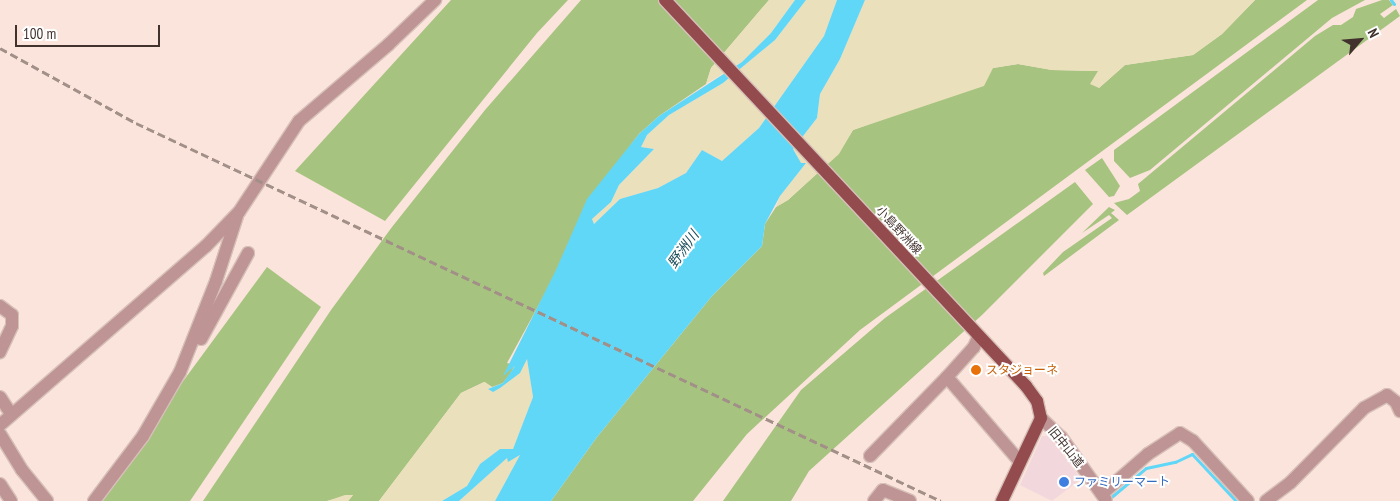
<!DOCTYPE html>
<meta charset="utf-8">
<style>
body{margin:0}
#map{position:relative;width:1400px;height:501px;overflow:hidden;background:#fbe4db;font-family:"PT Sans Narrow","Noto Sans JP",sans-serif}
div>[style]{position:absolute}
.commercial>*{inset:0;background:#f2d8dc}
.green>*{inset:0;background:#a7c380}
.sand>*{inset:0;background:#eae0bb}
.water>*{inset:0;background:#61d7f8}
.stream>*{height:3px;margin:-1.5px;padding:0 1.5px;transform-origin:1.5px;border-radius:1.5px;background:#61d7f8}
.roads{filter:drop-shadow(1px 0 #d6c0b8) drop-shadow(-1px 0 #d6c0b8) drop-shadow(0 1px #d6c0b8) drop-shadow(0 -1px #d6c0b8)}
.minor>*{height:12px;margin:-6px;padding:0 6px;transform-origin:6px;border-radius:6px;background:#be9494}
.major>*{height:12px;margin:-6px;padding:0 6px;transform-origin:6px;border-radius:6px;background:#934b4e}
.rail>*{height:3px;margin-top:-1.5px;transform-origin:0;background:repeating-linear-gradient(90deg,#a28f88 0 8px,transparent 0 12px)}
.dots>*{width:14px;height:14px;translate:-50% -50%;box-sizing:border-box;border:2px solid #fff;border-radius:50%}
span{translate:-50% -50%;white-space:nowrap;text-align:center;line-height:1.15;-webkit-text-stroke:4px #fff;paint-order:stroke}
.street-label{font-size:12px;color:#41322d}
.food-label{font-size:12px;color:#c56008}
.left{translate:0 -50%;text-align:left}
.shop-label{font-size:12px;color:#366cbe}
.water-label{font-size:14px;color:#1a4d5b;font-style:italic}
.north{position:absolute;left:1335px;top:15px;width:50px;height:50px;-webkit-text-stroke:4px #fff;paint-order:stroke;rotate:63deg;font-size:14px;font-weight:700;line-height:20px;text-align:center;color:#41322d}
.north::after{content:'';display:block;margin:auto;width:18px;height:22px;background:#41322d;clip-path:polygon(50% 0,100% 100%,50% 72%,0 100%)}
.scale{position:absolute;left:15px;top:25px;width:145px;height:22px;box-sizing:border-box;border:2px solid #41322d;border-top:0;padding-left:6px;font-size:15px;line-height:18px;white-space:nowrap;color:#41322d;-webkit-text-stroke:4px #fff;paint-order:stroke}
</style>
<div id="map">
<div class="commercial">
<div style="clip-path:polygon(1042px 436px,1049px 436px,1081px 479px,1052px 501px,1020px 485px)"></div>
</div>
<div class="green">
<div style="clip-path:polygon(451px 0,568px 0,537px 33px,385px 221px,295px 171px)"></div>
<div style="clip-path:polygon(581px 0,769px 0,711px 68px,706px 84px,659px 116px,639px 134px,615px 166px,507px 363px,515px 365px,510px 374px,503px 383px,492px 387px,484px 382px,461px 393px,379px 501px,348px 501px,353px 495px,327px 501px,203px 501px,331px 310px,392px 227px,485px 110px)"></div>
<div style="clip-path:polygon(1255px 0,1307px 0,860px 330px,747px 434px,693px 501px,551px 501px,597px 437px,712px 296px,762px 246px,765px 224px,776px 207px,788px 200px,838px 154px,853px 130px,912px 109px,993px 68px,1018px 64px,1052px 70px,1099px 71px,1099px 88px,1125px 65px,1193px 55px,1222px 34px)"></div>
<div style="clip-path:polygon(1318px 0,1365px 0,1332px 18px,1150px 170px,1130px 178px,1114px 161px,1114px 150px)"></div>
<div style="clip-path:polygon(1382px 0,1389px 0,1393px 5px,1380px 14px,1384px 18px,1396px 9px,1400px 16px,1127px 215px,1114px 203px,1129px 199px,1140px 191px,1138px 184px,1315px 36px,1333px 25px,1341px 25px,1353px 17px,1356px 9px)"></div>
<div style="clip-path:polygon(1102px 158px,1120px 186px,1114px 196px,1109px 197px,1085px 170px)"></div>
<div style="clip-path:polygon(1075px 182px,1093px 204px,982px 315px,809px 471px,791px 501px,723px 501px,801px 390px,885px 318px)"></div>
<div style="clip-path:polygon(1109px 207px,1115px 210px,1111px 213px,1119px 220px,1044px 276px,1043px 273px,1063px 252px,1112px 218px,1109px 215px,1082px 233px)"></div>
<div style="clip-path:polygon(267px 267px,321px 307px,190px 501px,95px 501px)"></div>
</div>
<div class="sand">
<div style="clip-path:polygon(769px 0,795px 0,771px 33px,742px 62px,706px 84px,711px 68px)"></div>
<div style="clip-path:polygon(806px 0,837px 0,824px 36px,759px 128px,722px 161px,702px 150px,686px 173px,658px 188px,620px 199px,594px 224px,592px 219px,611px 202px,619px 185px,654px 149px,641px 147px,647px 135px,669px 115px,723px 83px,775px 40px)"></div>
<div style="clip-path:polygon(865px 0,1255px 0,1222px 34px,1193px 55px,1125px 65px,1099px 88px,1090px 84px,1098px 71px,1052px 70px,1018px 64px,993px 68px,984px 86px,853px 130px,839px 154px,788px 200px,776px 207px,780px 196px,806px 163px,801px 164px,793px 149px,817px 118px,820px 94px,840px 59px)"></div>
<div style="clip-path:polygon(527px 358px,533px 397px,513px 449px,500px 449px,480px 464px,467px 486px,442px 501px,379px 501px,461px 393px,485px 382px,492px 387px,488px 389px,500px 388px)"></div>
<div style="clip-path:polygon(520px 455px,495px 501px,459px 501px,507px 458px,509px 461px)"></div>
<div style="clip-path:polygon(345px 495px,353px 495px,348px 501px,327px 501px)"></div>
</div>
<div class="water">
<div style="clip-path:polygon(795px 0,806px 0,775px 40px,723px 83px,669px 115px,647px 135px,641px 147px,654px 149px,619px 185px,611px 202px,592px 219px,594px 224px,620px 199px,658px 188px,686px 173px,702px 150px,722px 161px,759px 128px,824px 36px,837px 0,865px 0,840px 59px,820px 94px,817px 118px,793px 149px,801px 163px,806px 163px,780px 196px,765px 224px,762px 246px,712px 296px,597px 437px,551px 501px,495px 501px,520px 455px,508px 462px,507px 458px,459px 501px,442px 501px,467px 486px,480px 464px,500px 449px,513px 449px,533px 397px,527px 359px,520px 373px,500px 388px,493px 392px,488px 389px,503px 383px,515px 366px,503px 376px,556px 270px,587px 199px,639px 134px,659px 116px,742px 62px,771px 33px)"></div>
</div>
<div class="stream">
<div style="left:1391px;top:0;width:5px;rotate:53deg"></div>
<div style="left:1109px;top:499px;width:48px;rotate:-40deg"></div>
<div style="left:1146px;top:468px;width:30px;rotate:-12deg"></div>
<div style="left:1175px;top:462px;width:19px;rotate:-25deg"></div>
<div style="left:1192px;top:454px;width:64px;rotate:46.9deg"></div>
</div>
<div class="roads">
<div class="minor">
<div style="left:0;top:306px;width:15px;rotate:37deg"></div>
<div style="left:12px;top:315px;width:11px;rotate:90deg"></div>
<div style="left:12px;top:326px;width:29px;rotate:115deg"></div>
<div style="left:201px;top:339px;width:98px;rotate:-61.3deg"></div>
<div style="left:947px;top:377px;width:112px;rotate:49.3deg"></div>
<div style="left:0;top:397px;width:20px;rotate:57deg"></div>
<div style="left:1041px;top:418px;width:28px;rotate:44deg"></div>
<div style="left:1061px;top:437px;width:77px;rotate:54.5deg"></div>
<div style="left:0;top:425px;width:273px;rotate:-41deg"></div>
<div style="left:206px;top:246px;width:47px;rotate:-45.9deg"></div>
<div style="left:239px;top:212px;width:109px;rotate:-56.6deg"></div>
<div style="left:299px;top:121px;width:118px;rotate:-40.5deg"></div>
<div style="left:389px;top:44px;width:64px;rotate:-43.7deg"></div>
<div style="left:0;top:434px;width:42px;rotate:58.6deg"></div>
<div style="left:22px;top:470px;width:40px;rotate:51deg"></div>
<div style="left:870px;top:456px;width:110px;rotate:-45.7deg"></div>
<div style="left:947px;top:377px;width:40px;rotate:-48deg"></div>
<div style="left:974px;top:347px;width:12px;rotate:-66deg"></div>
<div style="left:0;top:484px;width:20px;rotate:57deg"></div>
<div style="left:1102px;top:494px;width:61px;rotate:-41deg"></div>
<div style="left:1148px;top:454px;width:38px;rotate:-33deg"></div>
<div style="left:1180px;top:433px;width:15px;rotate:32deg"></div>
<div style="left:1193px;top:441px;width:81px;rotate:47.5deg"></div>
<div style="left:94px;top:501px;width:81px;rotate:-53deg"></div>
<div style="left:143px;top:436px;width:74px;rotate:-60deg"></div>
<div style="left:180px;top:372px;width:98px;rotate:-68.4deg"></div>
<div style="left:216px;top:281px;width:68px;rotate:-72.1deg"></div>
<div style="left:874px;top:501px;width:14px;rotate:-51deg"></div>
<div style="left:883px;top:490px;width:29px;rotate:22deg"></div>
<div style="left:1266px;top:501px;width:31px;rotate:-37deg"></div>
<div style="left:1291px;top:482px;width:104px;rotate:-45.4deg"></div>
<div style="left:1364px;top:408px;width:26px;rotate:-29deg"></div>
<div style="left:1387px;top:395px;width:11px;rotate:38deg"></div>
<div style="left:1396px;top:402px;width:10px;rotate:66deg"></div>
</div>
<div class="major">
<div style="left:665px;top:0;width:529px;rotate:46.92deg"></div>
<div style="left:1026px;top:386px;width:19px;rotate:54deg"></div>
<div style="left:1037px;top:401px;width:17px;rotate:77deg"></div>
<div style="left:1041px;top:418px;width:92px;rotate:115.2deg"></div>
</div>
</div>
<div class="rail">
<div style="left:0;top:48px;width:155px;rotate:28.9deg"></div>
<div style="left:136px;top:123px;width:889px;rotate:25.15deg"></div>
</div>
<div class="dots">
<div style="left:976px;top:370px;background:#e8710a"></div>
<div style="left:1064px;top:482px;background:#3f7fe0"></div>
</div>
<div class="street-label">
<span style="left:899px;top:230px;rotate:47deg">小島野洲線</span>
<span style="left:1066px;top:447px;rotate:51deg">旧中山道</span>
</div>
<div class="food-label">
<span class="left" style="left:986px;top:370px">スタジョーネ</span>
</div>
<div class="shop-label">
<span class="left" style="left:1074px;top:482px">ファミリーマート</span>
</div>
<div class="water-label">
<span style="left:683px;top:249px;rotate:-54deg">野洲川</span>
</div>
<div class="north">N</div>
<div class="scale">100 m</div>
</div>
